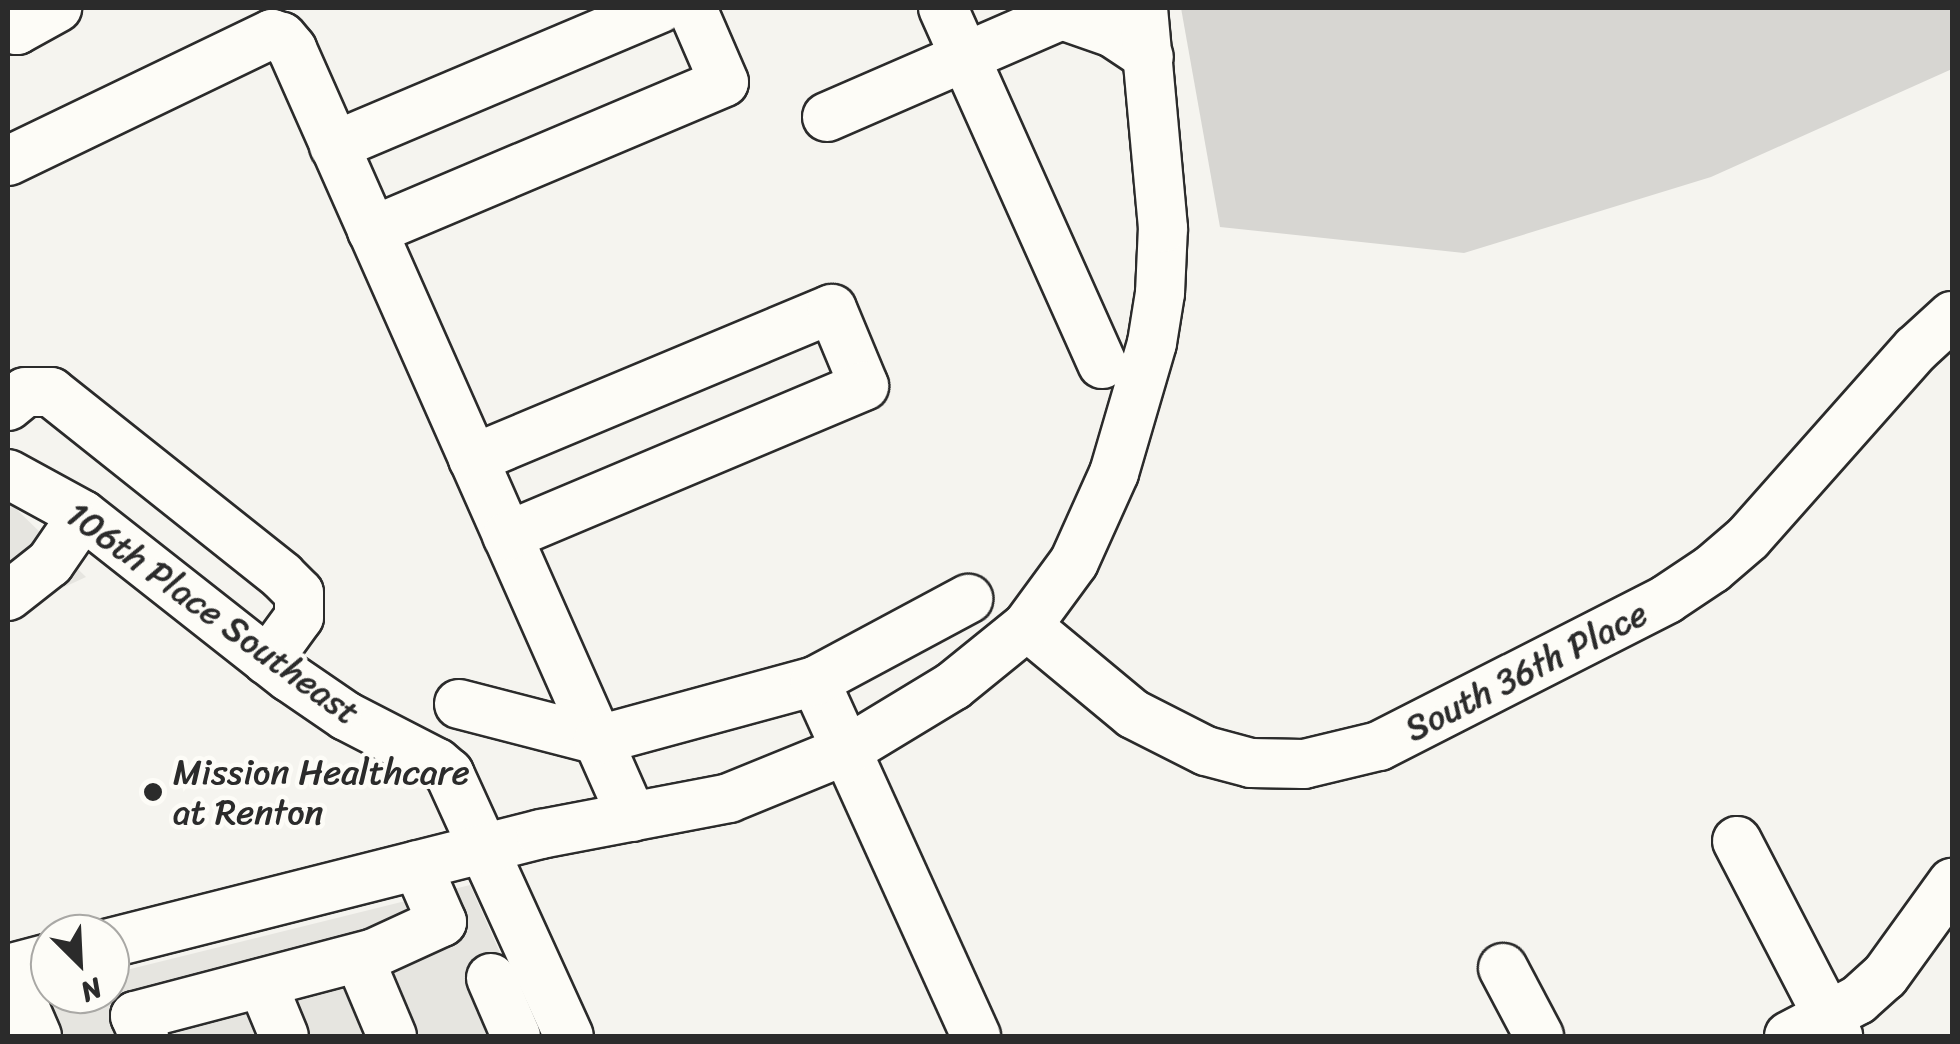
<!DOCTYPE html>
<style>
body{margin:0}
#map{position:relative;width:1960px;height:1044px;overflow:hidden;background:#f5f4ef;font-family:Sriracha,sans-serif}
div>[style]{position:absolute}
.built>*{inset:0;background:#e6e5e0}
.green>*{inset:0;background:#d7d6d2}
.roads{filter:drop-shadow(2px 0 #2b2b2b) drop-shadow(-2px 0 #2b2b2b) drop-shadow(0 2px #2b2b2b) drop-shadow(0 -2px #2b2b2b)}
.minor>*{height:48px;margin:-24px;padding:0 24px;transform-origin:24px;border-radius:24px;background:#fdfcf7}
.dots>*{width:28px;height:28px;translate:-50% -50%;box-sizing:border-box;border:5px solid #fdfcf7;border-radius:50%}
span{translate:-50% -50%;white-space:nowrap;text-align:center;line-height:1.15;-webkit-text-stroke:9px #fdfcf7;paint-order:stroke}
.street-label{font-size:35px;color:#2b2b2b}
.poi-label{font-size:35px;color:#2b2b2b}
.left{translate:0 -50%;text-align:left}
.frame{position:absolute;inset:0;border:10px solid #2b2b2b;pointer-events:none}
.north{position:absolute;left:30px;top:914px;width:100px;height:100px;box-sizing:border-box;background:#fdfcf7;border:2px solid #a9a8a5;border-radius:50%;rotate:156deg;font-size:28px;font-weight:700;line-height:40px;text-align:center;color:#2b2b2b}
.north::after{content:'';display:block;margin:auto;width:35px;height:45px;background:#2b2b2b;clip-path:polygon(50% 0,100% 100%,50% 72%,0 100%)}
</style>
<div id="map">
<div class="built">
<div style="clip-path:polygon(8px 501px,86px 577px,8px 613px)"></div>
<div style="clip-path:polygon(470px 885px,537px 1036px,8px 1036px,8px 999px,50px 989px,50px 994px,110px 994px,110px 974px)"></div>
</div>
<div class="green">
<div style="clip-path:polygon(1181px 8px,1952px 8px,1952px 69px,1711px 177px,1464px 253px,1220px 227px)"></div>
</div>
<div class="roads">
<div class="minor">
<div style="left:943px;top:8px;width:390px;rotate:65.9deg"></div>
<div style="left:1075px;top:8px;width:15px;rotate:152deg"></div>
<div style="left:1062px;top:15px;width:54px;rotate:19.4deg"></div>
<div style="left:1113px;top:33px;width:43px;rotate:33.7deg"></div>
<div style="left:8px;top:28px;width:9px;rotate:13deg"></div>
<div style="left:17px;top:30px;width:46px;rotate:-28.8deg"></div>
<div style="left:827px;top:117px;width:256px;rotate:-23.5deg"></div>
<div style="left:334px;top:146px;width:354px;rotate:-22.9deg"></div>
<div style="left:8px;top:161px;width:293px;rotate:-25.7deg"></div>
<div style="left:272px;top:34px;width:10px;rotate:17deg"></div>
<div style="left:282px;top:37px;width:16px;rotate:50deg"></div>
<div style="left:292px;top:49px;width:840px;rotate:66.12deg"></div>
<div style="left:372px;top:231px;width:382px;rotate:-22.9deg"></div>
<div style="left:724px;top:82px;width:81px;rotate:-113.4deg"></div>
<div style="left:8px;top:406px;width:22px;rotate:-39deg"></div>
<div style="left:25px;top:392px;width:26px"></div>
<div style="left:51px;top:392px;width:295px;rotate:38.5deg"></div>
<div style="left:282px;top:576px;width:24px;rotate:45deg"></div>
<div style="left:299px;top:593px;width:24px;rotate:90deg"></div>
<div style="left:299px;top:617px;width:54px;rotate:126deg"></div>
<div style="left:473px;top:459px;width:389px;rotate:-22.7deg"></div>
<div style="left:832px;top:309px;width:83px;rotate:67.4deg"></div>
<div style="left:864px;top:386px;width:387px;rotate:157.2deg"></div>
<div style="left:8px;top:474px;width:85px;rotate:28.7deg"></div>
<div style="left:83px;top:515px;width:262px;rotate:38.2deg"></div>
<div style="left:289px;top:677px;width:69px;rotate:34.4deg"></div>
<div style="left:346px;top:716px;width:102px;rotate:27.3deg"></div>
<div style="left:437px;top:763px;width:16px;rotate:40deg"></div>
<div style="left:449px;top:773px;width:289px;rotate:65.5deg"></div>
<div style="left:8px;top:596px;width:53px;rotate:-38.2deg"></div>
<div style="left:50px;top:563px;width:58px;rotate:-55.5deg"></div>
<div style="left:1027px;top:626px;width:138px;rotate:39.7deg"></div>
<div style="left:1133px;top:714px;width:82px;rotate:26.9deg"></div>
<div style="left:1206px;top:751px;width:47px;rotate:14.9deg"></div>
<div style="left:1251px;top:763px;width:53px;rotate:1.1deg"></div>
<div style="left:1304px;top:764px;width:77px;rotate:-13.5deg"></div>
<div style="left:1379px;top:746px;width:323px;rotate:-27deg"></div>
<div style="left:1667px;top:599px;width:54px;rotate:-33.7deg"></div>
<div style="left:1712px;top:569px;width:48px;rotate:-40.7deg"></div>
<div style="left:1748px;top:538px;width:253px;rotate:-48.4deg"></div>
<div style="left:1916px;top:349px;width:49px;rotate:-42.5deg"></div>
<div style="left:815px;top:681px;width:390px;rotate:65.6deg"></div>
<div style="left:459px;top:704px;width:144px;rotate:14.5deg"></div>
<div style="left:598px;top:740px;width:225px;rotate:-15.2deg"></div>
<div style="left:815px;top:681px;width:174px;rotate:-28.2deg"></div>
<div style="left:1737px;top:841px;width:220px;rotate:62.6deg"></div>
<div style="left:110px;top:943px;width:445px;rotate:-14.2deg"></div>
<div style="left:541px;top:834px;width:191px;rotate:-10.8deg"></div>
<div style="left:729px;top:798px;width:130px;rotate:-22.2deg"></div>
<div style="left:849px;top:749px;width:122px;rotate:-31.2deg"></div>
<div style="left:953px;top:686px;width:95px;rotate:-39deg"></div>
<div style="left:1027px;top:626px;width:79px;rotate:-53.7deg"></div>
<div style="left:1074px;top:562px;width:98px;rotate:-65.8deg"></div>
<div style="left:1114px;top:473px;width:135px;rotate:-73.7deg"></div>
<div style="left:1152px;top:343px;width:51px;rotate:-80.9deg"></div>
<div style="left:1160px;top:293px;width:65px;rotate:-87.4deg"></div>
<div style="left:1163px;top:228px;width:221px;rotate:-95.2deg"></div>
<div style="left:359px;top:958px;width:85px;rotate:67.1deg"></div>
<div style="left:1503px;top:968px;width:77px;rotate:62.1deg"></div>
<div style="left:8px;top:969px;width:73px;rotate:66.6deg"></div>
<div style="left:8px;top:969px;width:43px;rotate:-14.7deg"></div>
<div style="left:491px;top:978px;width:63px;rotate:66.7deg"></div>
<div style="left:262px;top:983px;width:57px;rotate:67.5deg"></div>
<div style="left:144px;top:1036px;width:22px;rotate:-114deg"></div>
<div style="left:135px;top:1016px;width:245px;rotate:-14.7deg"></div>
<div style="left:372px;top:954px;width:77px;rotate:-24.6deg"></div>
<div style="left:442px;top:922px;width:62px;rotate:-113.7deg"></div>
<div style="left:1789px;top:1036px;width:78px;rotate:-27.6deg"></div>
<div style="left:1858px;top:1000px;width:36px;rotate:-42deg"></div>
<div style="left:1885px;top:976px;width:115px;rotate:-54.2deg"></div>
</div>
</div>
<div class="dots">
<div style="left:153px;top:792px;background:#2b2b2b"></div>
</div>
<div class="street-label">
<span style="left:213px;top:613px;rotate:36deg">106th Place Southeast</span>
<span style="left:1526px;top:671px;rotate:-27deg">South 36th Place</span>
</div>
<div class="poi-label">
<span class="left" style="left:173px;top:792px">Mission Healthcare<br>at Renton</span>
</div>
<div class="frame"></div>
<div class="north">N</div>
</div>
